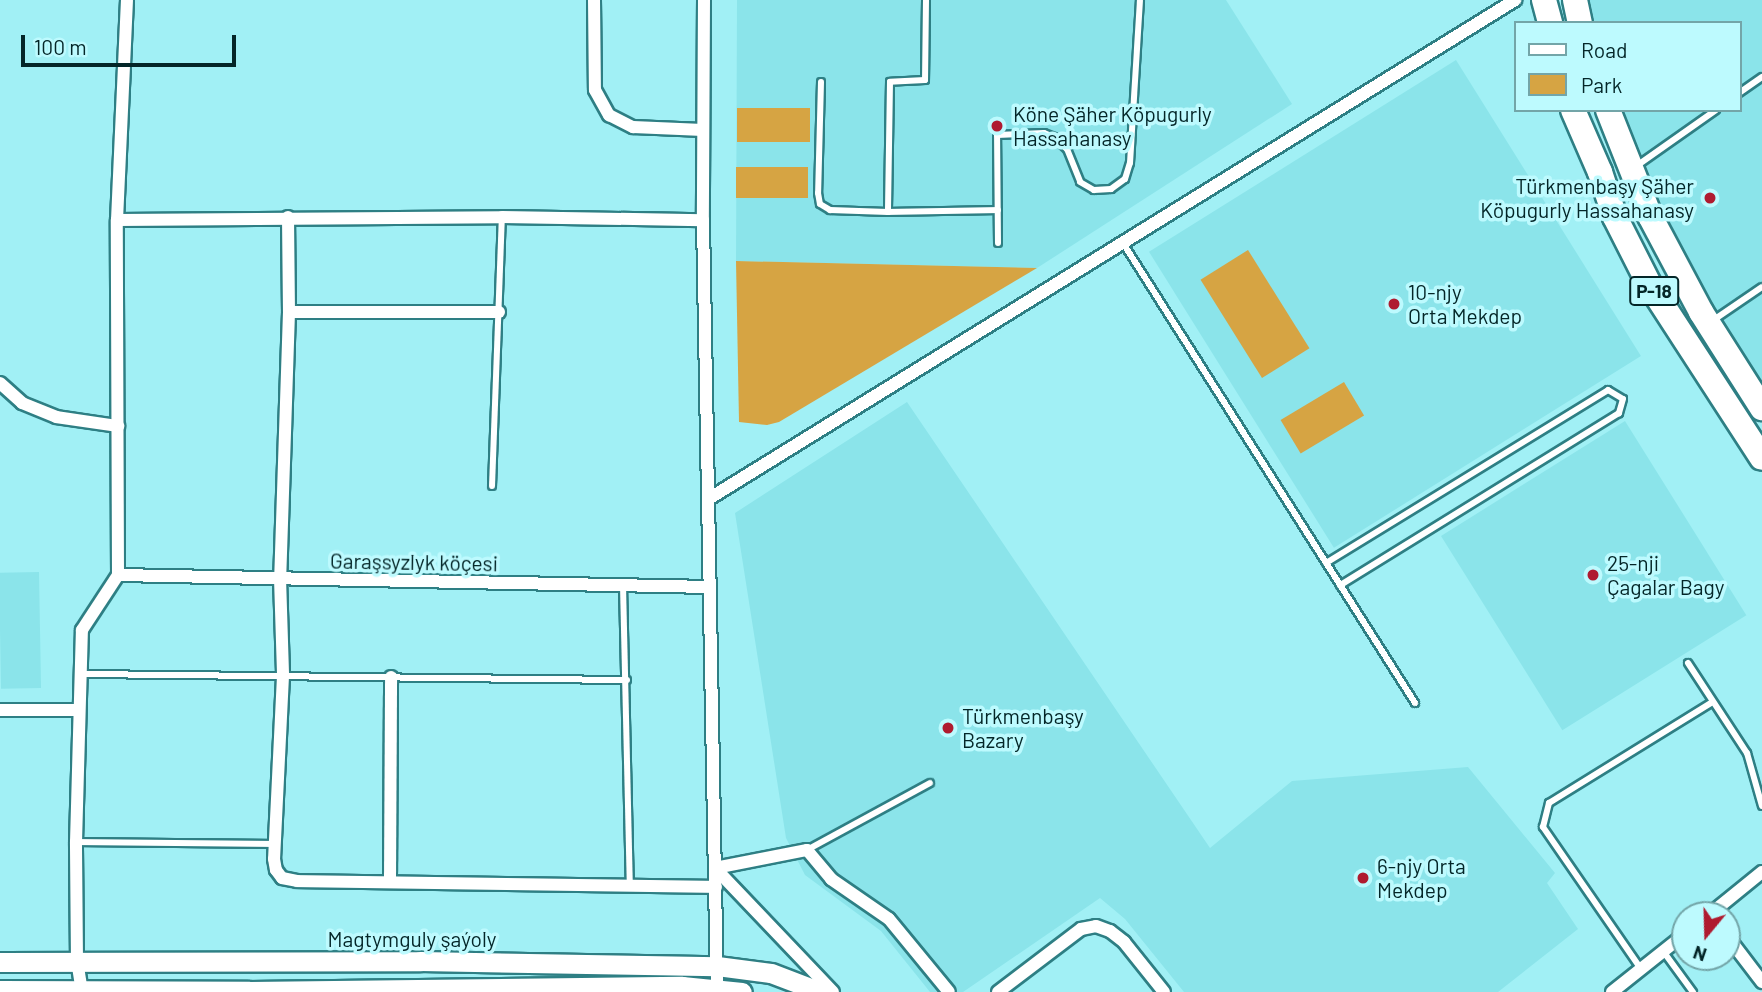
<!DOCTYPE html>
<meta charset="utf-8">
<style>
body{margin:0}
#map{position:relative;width:1762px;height:992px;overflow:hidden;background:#a1f0f5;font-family:Barlow,sans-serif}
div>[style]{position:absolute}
.built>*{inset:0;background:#8be4ea;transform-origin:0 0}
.green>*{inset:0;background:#d6a443;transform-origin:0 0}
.roads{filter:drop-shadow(2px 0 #2e7f84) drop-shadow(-2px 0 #2e7f84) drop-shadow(0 2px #2e7f84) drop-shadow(0 -2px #2e7f84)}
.lane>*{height:6px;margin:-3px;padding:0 3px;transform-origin:3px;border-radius:3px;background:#fff}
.street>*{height:12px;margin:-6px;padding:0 6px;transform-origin:6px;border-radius:6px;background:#fff}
.secondary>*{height:19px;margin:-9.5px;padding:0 9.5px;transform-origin:9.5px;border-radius:9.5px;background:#fff}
.highway>*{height:24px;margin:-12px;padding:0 12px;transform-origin:12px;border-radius:12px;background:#fff}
.dots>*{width:19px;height:19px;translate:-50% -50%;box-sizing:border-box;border:4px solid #bdfafe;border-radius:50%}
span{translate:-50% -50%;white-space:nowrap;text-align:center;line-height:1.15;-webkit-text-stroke:7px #bdfafe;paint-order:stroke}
.shield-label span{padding:2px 5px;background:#bdfafe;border:2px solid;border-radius:5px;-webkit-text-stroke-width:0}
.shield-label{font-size:19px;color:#042628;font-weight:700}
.poi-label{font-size:21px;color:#042628}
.left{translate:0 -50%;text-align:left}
.right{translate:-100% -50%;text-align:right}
.street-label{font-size:21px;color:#042628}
.legend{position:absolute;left:1514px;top:21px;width:228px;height:91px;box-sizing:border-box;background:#bdfafe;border:2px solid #73a5a8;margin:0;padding:9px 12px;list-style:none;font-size:21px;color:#042628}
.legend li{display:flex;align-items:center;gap:14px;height:35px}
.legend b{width:35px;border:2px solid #73a5a8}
.north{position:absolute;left:1671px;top:901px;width:70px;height:70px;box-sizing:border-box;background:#bdfafe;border:2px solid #73a5a8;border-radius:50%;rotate:199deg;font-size:19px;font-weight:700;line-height:28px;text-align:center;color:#042628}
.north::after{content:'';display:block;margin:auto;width:24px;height:32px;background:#af1b30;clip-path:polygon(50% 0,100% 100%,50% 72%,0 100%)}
.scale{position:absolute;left:21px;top:35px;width:215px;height:32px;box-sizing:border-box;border:4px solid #042628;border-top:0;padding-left:9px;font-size:21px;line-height:24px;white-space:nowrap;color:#042628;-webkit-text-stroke:5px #bdfafe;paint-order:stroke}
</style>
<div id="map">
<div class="built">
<div style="clip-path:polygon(737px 0,1226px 0,1292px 104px,1037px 268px,736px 261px)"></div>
<div style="clip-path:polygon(1585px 0,1762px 0,1762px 383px,1694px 285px,1620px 110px,1739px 110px,1739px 23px,1590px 23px)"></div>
<div style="left:1456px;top:60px;width:349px;height:362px;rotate:58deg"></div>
<div style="clip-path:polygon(907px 402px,1210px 848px,1292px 781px,1468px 767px,1555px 873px,1547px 883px,1578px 929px,1498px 992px,1184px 992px,1125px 919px,1100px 898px,963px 992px,930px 992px,881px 931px,805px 875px,786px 838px,735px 513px)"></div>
<div style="left:1625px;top:421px;width:229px;height:217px;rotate:58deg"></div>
<div style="left:39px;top:572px;width:116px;height:40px;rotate:89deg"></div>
</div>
<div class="green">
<div style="left:810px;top:108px;width:34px;height:73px;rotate:90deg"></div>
<div style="left:736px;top:167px;width:72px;height:31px"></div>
<div style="left:1248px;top:250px;width:116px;height:56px;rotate:58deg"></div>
<div style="clip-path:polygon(736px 261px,1037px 268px,779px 422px,767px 425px,739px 422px)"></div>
<div style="left:1344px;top:382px;width:39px;height:74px;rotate:59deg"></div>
</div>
<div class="roads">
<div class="lane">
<div style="left:926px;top:0;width:80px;rotate:90.7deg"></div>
<div style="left:925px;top:80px;width:35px;rotate:177deg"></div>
<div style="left:890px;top:82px;width:130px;rotate:90.9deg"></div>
<div style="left:888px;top:212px;width:110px;rotate:-1deg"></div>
<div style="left:821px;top:82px;width:111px;rotate:91.5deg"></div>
<div style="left:818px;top:193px;width:11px;rotate:80deg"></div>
<div style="left:820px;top:204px;width:12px;rotate:31deg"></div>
<div style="left:830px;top:210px;width:58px;rotate:2deg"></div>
<div style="left:1739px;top:93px;width:28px;rotate:-35deg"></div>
<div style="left:1635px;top:167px;width:99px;rotate:-35.1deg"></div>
<div style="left:998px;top:243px;width:108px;rotate:-90.5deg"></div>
<div style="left:997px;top:135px;width:47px;rotate:-2.4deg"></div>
<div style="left:1044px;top:133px;width:11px;rotate:22deg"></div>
<div style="left:1054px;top:137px;width:18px;rotate:43deg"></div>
<div style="left:1067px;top:149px;width:35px;rotate:68deg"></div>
<div style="left:1080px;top:182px;width:16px;rotate:30deg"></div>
<div style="left:1094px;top:190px;width:17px;rotate:-3deg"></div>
<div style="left:1111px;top:189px;width:17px;rotate:-36deg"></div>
<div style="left:1125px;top:179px;width:17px;rotate:-73deg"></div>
<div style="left:1130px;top:163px;width:163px;rotate:-86.5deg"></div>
<div style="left:1123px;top:243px;width:545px;rotate:57.59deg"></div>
<div style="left:1712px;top:321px;width:60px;rotate:-34.2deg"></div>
<div style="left:492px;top:486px;width:269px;rotate:-87.9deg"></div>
<div style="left:1326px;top:563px;width:331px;rotate:-31.5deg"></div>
<div style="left:1608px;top:390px;width:17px;rotate:31deg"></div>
<div style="left:1623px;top:399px;width:15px;rotate:106deg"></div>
<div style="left:1619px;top:413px;width:328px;rotate:148.3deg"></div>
<div style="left:623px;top:585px;width:300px;rotate:88.7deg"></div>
<div style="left:1688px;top:663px;width:108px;rotate:56.8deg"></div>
<div style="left:1747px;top:753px;width:55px;rotate:74.2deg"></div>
<div style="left:81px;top:674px;width:546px;rotate:0.63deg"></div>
<div style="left:76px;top:842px;width:199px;rotate:0.6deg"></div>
<div style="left:807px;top:850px;width:140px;rotate:-28.6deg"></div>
<div style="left:1663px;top:951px;width:51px;rotate:53.8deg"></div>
<div style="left:1641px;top:969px;width:173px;rotate:-124.6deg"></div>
<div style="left:1543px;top:827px;width:25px;rotate:-76deg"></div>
<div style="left:1549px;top:803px;width:190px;rotate:-31.7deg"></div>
</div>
<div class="street">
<div style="left:594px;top:0;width:90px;rotate:89.4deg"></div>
<div style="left:595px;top:90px;width:29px;rotate:61deg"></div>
<div style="left:609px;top:115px;width:27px;rotate:27deg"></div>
<div style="left:633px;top:127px;width:70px;rotate:2.5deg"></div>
<div style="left:704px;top:0;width:220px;rotate:90.3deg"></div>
<div style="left:703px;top:220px;width:769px;rotate:88.96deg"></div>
<div style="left:288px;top:217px;width:95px;rotate:89.4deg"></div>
<div style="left:289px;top:312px;width:266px;rotate:91.9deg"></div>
<div style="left:280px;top:578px;width:98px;rotate:88.2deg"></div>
<div style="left:283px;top:676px;width:183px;rotate:92.8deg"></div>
<div style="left:274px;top:859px;width:11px;rotate:80deg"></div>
<div style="left:276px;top:870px;width:10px;rotate:53deg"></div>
<div style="left:282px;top:878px;width:15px;rotate:11deg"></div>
<div style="left:297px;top:881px;width:419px;rotate:0.8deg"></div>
<div style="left:117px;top:220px;width:385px;rotate:-0.4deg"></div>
<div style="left:502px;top:217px;width:201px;rotate:0.9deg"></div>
<div style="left:289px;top:312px;width:210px"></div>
<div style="left:0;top:383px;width:30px;rotate:42deg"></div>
<div style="left:22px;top:403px;width:37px;rotate:22deg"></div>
<div style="left:56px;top:417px;width:63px;rotate:8.3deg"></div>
<div style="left:710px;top:498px;width:947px;rotate:-31.74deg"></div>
<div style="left:118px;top:575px;width:592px;rotate:1.16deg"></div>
<div style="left:0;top:710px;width:79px"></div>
<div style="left:715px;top:868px;width:94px;rotate:-11.1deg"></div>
<div style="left:807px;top:850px;width:38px;rotate:50deg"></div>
<div style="left:831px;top:879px;width:70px;rotate:34.6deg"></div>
<div style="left:889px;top:919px;width:94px;rotate:50.6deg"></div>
<div style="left:715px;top:868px;width:171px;rotate:46.4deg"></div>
<div style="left:390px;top:881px;width:204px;rotate:-89.7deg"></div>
<div style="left:1709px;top:915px;width:68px;rotate:-39.1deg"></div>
<div style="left:1727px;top:936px;width:58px;rotate:52.7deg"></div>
<div style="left:82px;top:992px;width:30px;rotate:-99deg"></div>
<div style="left:77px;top:962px;width:120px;rotate:-90.5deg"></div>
<div style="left:76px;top:842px;width:212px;rotate:-88.4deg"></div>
<div style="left:82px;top:630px;width:66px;rotate:-56.8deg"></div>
<div style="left:118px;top:575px;width:355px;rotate:-90.2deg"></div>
<div style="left:117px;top:220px;width:220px;rotate:-87.4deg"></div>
<div style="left:998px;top:992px;width:104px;rotate:-37.2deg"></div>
<div style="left:1081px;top:929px;width:15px;rotate:-11deg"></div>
<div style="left:1096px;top:926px;width:15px;rotate:20deg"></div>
<div style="left:1110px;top:931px;width:18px;rotate:38deg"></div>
<div style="left:1124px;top:942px;width:64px;rotate:51.3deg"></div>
<div style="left:1612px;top:992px;width:93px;rotate:-38.5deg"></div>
</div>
<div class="secondary">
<div style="left:0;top:962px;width:420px;rotate:-0.1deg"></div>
<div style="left:420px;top:961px;width:297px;rotate:1deg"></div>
<div style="left:717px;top:966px;width:54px;rotate:7.4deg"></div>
<div style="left:771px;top:973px;width:53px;rotate:20.8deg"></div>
<div style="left:0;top:990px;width:249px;rotate:0.2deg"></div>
<div style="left:249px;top:991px;width:433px;rotate:-0.7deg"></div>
<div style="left:682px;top:986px;width:60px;rotate:5.7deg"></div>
</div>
<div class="highway">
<div style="left:1544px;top:0;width:24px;rotate:75deg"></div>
<div style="left:1575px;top:0;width:24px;rotate:78deg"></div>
<div style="left:1573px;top:110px;width:68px;rotate:66.5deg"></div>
<div style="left:1600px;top:172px;width:47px;rotate:71.6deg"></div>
<div style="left:1615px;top:217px;width:75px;rotate:63.1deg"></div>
<div style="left:1649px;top:284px;width:207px;rotate:57deg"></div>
<div style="left:1608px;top:110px;width:114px;rotate:68.4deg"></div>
<div style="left:1650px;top:216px;width:109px;rotate:62deg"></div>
<div style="left:1701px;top:312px;width:114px;rotate:57.6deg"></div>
</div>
</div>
<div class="dots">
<div style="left:997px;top:126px;background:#af1b30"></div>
<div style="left:1710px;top:198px;background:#af1b30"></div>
<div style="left:1394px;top:304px;background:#af1b30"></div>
<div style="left:1593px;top:575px;background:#af1b30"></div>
<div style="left:948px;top:728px;background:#af1b30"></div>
<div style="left:1363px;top:878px;background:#af1b30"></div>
</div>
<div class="shield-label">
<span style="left:1654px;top:291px">P-18</span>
</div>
<div class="poi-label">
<span class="left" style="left:1013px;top:126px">Köne Şäher Köpugurly<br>Hassahanasy</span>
<span class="right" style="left:1694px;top:198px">Türkmenbaşy Şäher<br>Köpugurly Hassahanasy</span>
<span class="left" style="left:1408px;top:304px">10-njy<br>Orta Mekdep</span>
<span class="left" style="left:1607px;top:575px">25-nji<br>Çagalar Bagy</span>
<span class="left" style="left:962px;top:728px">Türkmenbaşy<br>Bazary</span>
<span class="left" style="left:1377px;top:878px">6-njy Orta<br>Mekdep</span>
</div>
<div class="street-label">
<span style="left:414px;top:562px;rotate:1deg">Garaşsyzlyk köçesi</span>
<span style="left:412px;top:939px">Magtymguly şaýoly</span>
</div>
<ul class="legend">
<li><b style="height:9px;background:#fff"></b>Road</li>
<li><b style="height:19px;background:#d6a443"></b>Park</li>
</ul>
<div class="north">N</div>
<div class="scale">100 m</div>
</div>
